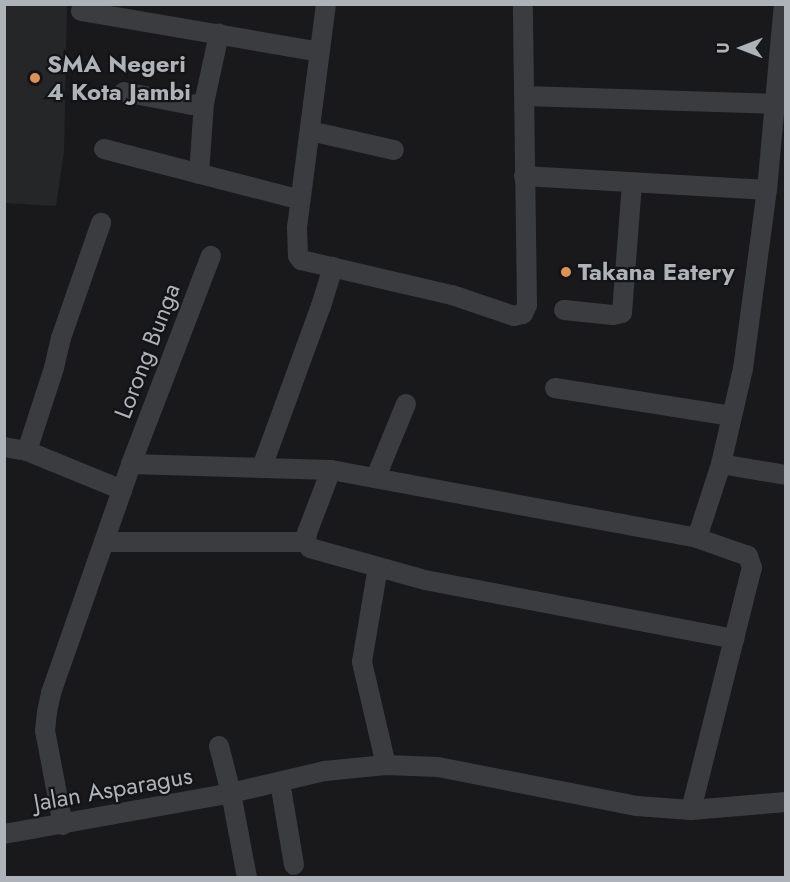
<!DOCTYPE html>
<style>
body{margin:0}
#map{position:relative;width:790px;height:882px;overflow:hidden;background:#19191b;font-family:Jost,sans-serif}
div>[style]{position:absolute}
.built>*{inset:0;background:#252628}
.minor>*{height:20px;margin:-10px;padding:0 10px;transform-origin:10px;border-radius:10px;background:#3a3c3f}
.dots>*{width:16px;height:16px;translate:-50% -50%;box-sizing:border-box;border:3px solid #141416;border-radius:50%}
span{translate:-50% -50%;white-space:nowrap;text-align:center;line-height:1.15;-webkit-text-stroke:4.5px #141416;paint-order:stroke}
.poi-label{font-size:24px;color:#adb3b9;font-weight:700}
.left{translate:0 -50%;text-align:left}
.street-label{font-size:24px;color:#adb3b9}
.frame{position:absolute;inset:0;border:6px solid #adb3b9;pointer-events:none}
.north{position:absolute;left:712px;top:18px;width:60px;height:60px;-webkit-text-stroke:4px #141416;paint-order:stroke;rotate:270deg;font-size:16px;font-weight:700;line-height:24px;text-align:center;color:#adb3b9}
.north::after{content:'';display:block;margin:auto;width:21px;height:27px;background:#adb3b9;clip-path:polygon(50% 0,100% 100%,50% 72%,0 100%)}
</style>
<div id="map">
<div class="built">
<div style="clip-path:polygon(4px 5px,67px 5px,64px 152px,56px 206px,5px 203px)"></div>
</div>
<div class="minor">
<div style="left:326px;top:4px;width:226px;rotate:97.4deg"></div>
<div style="left:297px;top:228px;width:28px;rotate:88deg"></div>
<div style="left:298px;top:256px;width:5px;rotate:53deg"></div>
<div style="left:301px;top:260px;width:155px;rotate:13.1deg"></div>
<div style="left:452px;top:295px;width:65px;rotate:18.7deg"></div>
<div style="left:514px;top:316px;width:9px;rotate:-13deg"></div>
<div style="left:523px;top:314px;width:10px;rotate:-66deg"></div>
<div style="left:527px;top:305px;width:301px;rotate:-90.8deg"></div>
<div style="left:81px;top:11px;width:242px;rotate:9.7deg"></div>
<div style="left:124px;top:92px;width:69px;rotate:10.8deg"></div>
<div style="left:192px;top:105px;width:12px;rotate:-9deg"></div>
<div style="left:204px;top:103px;width:71px;rotate:-77.7deg"></div>
<div style="left:525px;top:96px;width:248px;rotate:1.8deg"></div>
<div style="left:310px;top:131px;width:86px;rotate:12.7deg"></div>
<div style="left:104px;top:149px;width:203px;rotate:14.5deg"></div>
<div style="left:199px;top:174px;width:71px;rotate:-86deg"></div>
<div style="left:524px;top:176px;width:243px;rotate:3.3deg"></div>
<div style="left:564px;top:310px;width:49px;rotate:5.8deg"></div>
<div style="left:613px;top:315px;width:9px;rotate:-13deg"></div>
<div style="left:622px;top:313px;width:131px;rotate:-85.6deg"></div>
<div style="left:555px;top:388px;width:179px;rotate:9deg"></div>
<div style="left:4px;top:447px;width:23px;rotate:10deg"></div>
<div style="left:27px;top:451px;width:87px;rotate:-72deg"></div>
<div style="left:54px;top:368px;width:31px;rotate:-77deg"></div>
<div style="left:61px;top:338px;width:122px;rotate:-70.8deg"></div>
<div style="left:27px;top:451px;width:103px;rotate:22.3deg"></div>
<div style="left:131px;top:464px;width:223px;rotate:-69deg"></div>
<div style="left:721px;top:464px;width:66px;rotate:9.6deg"></div>
<div style="left:262px;top:467px;width:171px;rotate:-69.9deg"></div>
<div style="left:321px;top:306px;width:41px;rotate:-72.9deg"></div>
<div style="left:331px;top:470px;width:67px;rotate:110.9deg"></div>
<div style="left:307px;top:533px;width:9px;rotate:96deg"></div>
<div style="left:306px;top:542px;width:7px;rotate:56deg"></div>
<div style="left:310px;top:548px;width:119px;rotate:15.5deg"></div>
<div style="left:425px;top:580px;width:315px;rotate:10.8deg"></div>
<div style="left:376px;top:477px;width:79px;rotate:-67.7deg"></div>
<div style="left:104px;top:542px;width:202px"></div>
<div style="left:378px;top:567px;width:96px;rotate:99.6deg"></div>
<div style="left:362px;top:662px;width:106px;rotate:76.9deg"></div>
<div style="left:219px;top:746px;width:49px;rotate:75.7deg"></div>
<div style="left:231px;top:793px;width:86px;rotate:79.3deg"></div>
<div style="left:280px;top:782px;width:84px;rotate:80.4deg"></div>
<div style="left:691px;top:810px;width:250px;rotate:-75.9deg"></div>
<div style="left:752px;top:568px;width:13px;rotate:-108deg"></div>
<div style="left:748px;top:556px;width:54px;rotate:-160.6deg"></div>
<div style="left:63px;top:825px;width:96px;rotate:-100.8deg"></div>
<div style="left:45px;top:731px;width:19px;rotate:-84deg"></div>
<div style="left:47px;top:712px;width:19px;rotate:-78deg"></div>
<div style="left:51px;top:693px;width:243px;rotate:-70.7deg"></div>
<div style="left:131px;top:464px;width:200px;rotate:1.7deg"></div>
<div style="left:331px;top:470px;width:372px;rotate:10.5deg"></div>
<div style="left:697px;top:538px;width:78px;rotate:-72deg"></div>
<div style="left:721px;top:464px;width:98px;rotate:-77deg"></div>
<div style="left:743px;top:369px;width:181px;rotate:-82.4deg"></div>
<div style="left:767px;top:190px;width:187px;rotate:-84.8deg"></div>
<div style="left:4px;top:834px;width:231px;rotate:-10.2deg"></div>
<div style="left:231px;top:793px;width:97px;rotate:-13.2deg"></div>
<div style="left:325px;top:771px;width:61px;rotate:-5.6deg"></div>
<div style="left:386px;top:765px;width:52px;rotate:2.2deg"></div>
<div style="left:438px;top:767px;width:203px;rotate:11.1deg"></div>
<div style="left:637px;top:806px;width:54px;rotate:4.2deg"></div>
<div style="left:691px;top:810px;width:95px;rotate:-4.8deg"></div>
</div>
<div class="dots">
<div style="left:35px;top:78px;background:#dc9250"></div>
<div style="left:566px;top:272px;background:#dc9250"></div>
</div>
<div class="poi-label">
<span class="left" style="left:47px;top:78px">SMA Negeri<br>4 Kota Jambi</span>
<span class="left" style="left:578px;top:272px">Takana Eatery</span>
</div>
<div class="street-label">
<span style="left:147px;top:351px;rotate:-69deg">Lorong Bunga</span>
<span style="left:113px;top:789px;rotate:-10deg">Jalan Asparagus</span>
</div>
<div class="frame"></div>
<div class="north">U</div>
</div>
